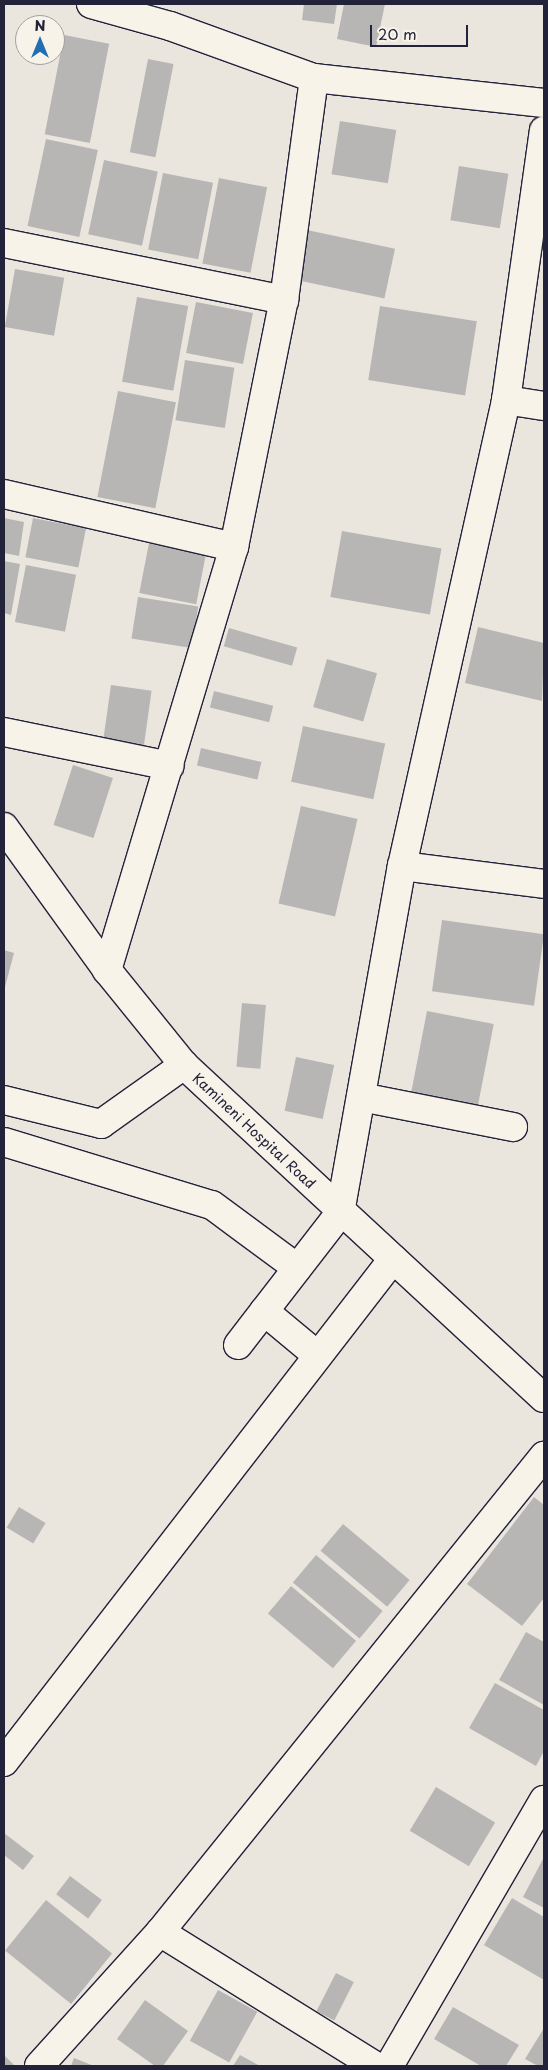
<!DOCTYPE html>
<style>
body{margin:0}
#map{position:relative;width:548px;height:2070px;overflow:hidden;background:#eae6de;font-family:"Playpen Sans",sans-serif}
div>[style]{position:absolute}
.building>*{inset:0;background:#b8b6b5;transform-origin:0 0}
.roads{filter:drop-shadow(1px 0 #22223b) drop-shadow(-1px 0 #22223b) drop-shadow(0 1px #22223b) drop-shadow(0 -1px #22223b)}
.minor>*{height:28px;margin:-14px;padding:0 14px;transform-origin:14px;border-radius:14px;background:#f7f3e8}
span{translate:-50% -50%;white-space:nowrap;text-align:center;line-height:1.15;-webkit-text-stroke:4.5px #f7f3e8;paint-order:stroke}
.street-label{font-size:14px;color:#22223b}
.frame{position:absolute;inset:0;border:5px solid #22223b;pointer-events:none}
.north{position:absolute;left:15px;top:15px;width:50px;height:50px;box-sizing:border-box;background:#f7f3e8;border:1px solid #a29fa3;border-radius:50%;rotate:0deg;font-size:14px;font-weight:700;line-height:20px;text-align:center;color:#22223b}
.north::after{content:'';display:block;margin:auto;width:18px;height:22px;background:#1f6fb2;clip-path:polygon(50% 0,100% 100%,50% 72%,0 100%)}
.scale{position:absolute;left:370px;top:25px;width:98px;height:22px;box-sizing:border-box;border:2px solid #22223b;border-top:0;padding-left:6px;font-size:15px;line-height:18px;white-space:nowrap;color:#22223b;-webkit-text-stroke:4px #f7f3e8;paint-order:stroke}
</style>
<div id="map">
<div class="building">
<div style="clip-path:polygon(304px 4px,337px 4px,334px 24px,302px 20px)"></div>
<div style="clip-path:polygon(344px 4px,385px 4px,376px 47px,337px 39px)"></div>
<div style="left:64px;top:35px;width:46px;height:101px;rotate:11deg"></div>
<div style="left:148px;top:59px;width:26px;height:95px;rotate:11deg"></div>
<div style="left:340px;top:121px;width:57px;height:54px;rotate:9deg"></div>
<div style="left:46px;top:139px;width:53px;height:89px;rotate:12deg"></div>
<div style="left:104px;top:160px;width:55px;height:76px;rotate:12deg"></div>
<div style="left:459px;top:166px;width:50px;height:55px;rotate:9deg"></div>
<div style="left:163px;top:173px;width:51px;height:78px;rotate:11deg"></div>
<div style="left:219px;top:178px;width:49px;height:87px;rotate:11deg"></div>
<div style="left:307px;top:230px;width:90px;height:51px;rotate:12deg"></div>
<div style="left:15px;top:269px;width:50px;height:59px;rotate:10deg"></div>
<div style="left:137px;top:297px;width:52px;height:86px;rotate:10deg"></div>
<div style="left:196px;top:302px;width:58px;height:52px;rotate:11deg"></div>
<div style="left:380px;top:306px;width:98px;height:75px;rotate:9deg"></div>
<div style="left:185px;top:360px;width:50px;height:61px;rotate:9deg"></div>
<div style="left:118px;top:391px;width:59px;height:108px;rotate:11deg"></div>
<div style="clip-path:polygon(4px 518px,24px 522px,19px 556px,4px 553px)"></div>
<div style="left:33px;top:518px;width:54px;height:40px;rotate:11deg"></div>
<div style="left:342px;top:531px;width:101px;height:67px;rotate:10deg"></div>
<div style="left:149px;top:543px;width:58px;height:51px;rotate:11deg"></div>
<div style="clip-path:polygon(4px 561px,20px 564px,11px 615px,4px 613px)"></div>
<div style="left:26px;top:565px;width:51px;height:58px;rotate:11deg"></div>
<div style="left:138px;top:597px;width:61px;height:42px;rotate:9deg"></div>
<div style="clip-path:polygon(478px 627px,544px 643px,542px 701px,465px 683px)"></div>
<div style="left:229px;top:628px;width:71px;height:19px;rotate:16deg"></div>
<div style="left:327px;top:659px;width:52px;height:50px;rotate:16deg"></div>
<div style="left:111px;top:685px;width:41px;height:63px;rotate:8deg"></div>
<div style="left:214px;top:691px;width:61px;height:17px;rotate:14deg"></div>
<div style="left:303px;top:726px;width:84px;height:57px;rotate:12deg"></div>
<div style="left:201px;top:748px;width:62px;height:18px;rotate:13deg"></div>
<div style="left:73px;top:765px;width:42px;height:63px;rotate:18deg"></div>
<div style="left:301px;top:806px;width:58px;height:100px;rotate:13deg"></div>
<div style="left:442px;top:920px;width:103px;height:72px;rotate:8deg"></div>
<div style="clip-path:polygon(4px 950px,14px 953px,4px 991px)"></div>
<div style="left:242px;top:1003px;width:24px;height:64px;rotate:5deg"></div>
<div style="left:427px;top:1011px;width:68px;height:84px;rotate:11deg"></div>
<div style="left:296px;top:1057px;width:39px;height:55px;rotate:12deg"></div>
<div style="clip-path:polygon(534px 1497px,544px 1505px,544px 1598px,522px 1626px,467px 1584px)"></div>
<div style="left:19px;top:1507px;width:31px;height:24px;rotate:31deg"></div>
<div style="left:343px;top:1524px;width:87px;height:35px;rotate:40deg"></div>
<div style="left:316px;top:1555px;width:87px;height:36px;rotate:40deg"></div>
<div style="left:291px;top:1586px;width:85px;height:36px;rotate:40deg"></div>
<div style="clip-path:polygon(526px 1632px,544px 1642px,544px 1705px,499px 1680px)"></div>
<div style="clip-path:polygon(495px 1683px,544px 1710px,544px 1751px,536px 1766px,469px 1728px)"></div>
<div style="left:436px;top:1787px;width:69px;height:51px;rotate:31deg"></div>
<div style="clip-path:polygon(4px 1833px,34px 1856px,23px 1870px,4px 1855px)"></div>
<div style="clip-path:polygon(544px 1857px,544px 1908px,523px 1897px)"></div>
<div style="left:70px;top:1876px;width:40px;height:23px;rotate:37deg"></div>
<div style="clip-path:polygon(512px 1898px,544px 1917px,544px 1980px,484px 1945px)"></div>
<div style="left:46px;top:1900px;width:85px;height:65px;rotate:39deg"></div>
<div style="left:336px;top:1973px;width:20px;height:43px;rotate:27deg"></div>
<div style="left:218px;top:1990px;width:45px;height:58px;rotate:29deg"></div>
<div style="clip-path:polygon(145px 2000px,188px 2031px,163px 2066px,155px 2066px,117px 2039px)"></div>
<div style="clip-path:polygon(453px 2007px,519px 2045px,506px 2066px,481px 2066px,434px 2039px)"></div>
<div style="clip-path:polygon(544px 2028px,544px 2066px,538px 2066px,525px 2059px)"></div>
<div style="clip-path:polygon(4px 2055px,15px 2066px,4px 2066px)"></div>
<div style="clip-path:polygon(240px 2055px,260px 2066px,233px 2066px)"></div>
<div style="clip-path:polygon(74px 2058px,94px 2066px,71px 2066px)"></div>
</div>
<div class="roads">
<div class="minor">
<div style="left:91px;top:4px;width:82px;rotate:15.6deg"></div>
<div style="left:170px;top:26px;width:153px;rotate:19.9deg"></div>
<div style="left:314px;top:78px;width:231px;rotate:6.2deg"></div>
<div style="left:4px;top:243px;width:286px;rotate:11.5deg"></div>
<div style="left:506px;top:400px;width:38px;rotate:9deg"></div>
<div style="left:4px;top:494px;width:236px;rotate:13deg"></div>
<div style="left:234px;top:547px;width:442px;rotate:106.7deg"></div>
<div style="left:234px;top:547px;width:252px;rotate:-78.6deg"></div>
<div style="left:284px;top:300px;width:224px;rotate:-82.3deg"></div>
<div style="left:4px;top:732px;width:169px;rotate:11.6deg"></div>
<div style="left:4px;top:827px;width:176px;rotate:54.2deg"></div>
<div style="left:107px;top:970px;width:122px;rotate:51deg"></div>
<div style="left:184px;top:1065px;width:490px;rotate:42.8deg"></div>
<div style="left:402px;top:866px;width:143px;rotate:7.2deg"></div>
<div style="left:361px;top:1097px;width:155px;rotate:11.2deg"></div>
<div style="left:4px;top:1100px;width:100px;rotate:13.9deg"></div>
<div style="left:101px;top:1124px;width:102px;rotate:-35.4deg"></div>
<div style="left:4px;top:1142px;width:217px;rotate:16.9deg"></div>
<div style="left:212px;top:1205px;width:106px;rotate:36.5deg"></div>
<div style="left:264px;top:1311px;width:70px;rotate:39.8deg"></div>
<div style="left:238px;top:1345px;width:167px;rotate:-52.3deg"></div>
<div style="left:340px;top:1213px;width:352px;rotate:-79.9deg"></div>
<div style="left:402px;top:866px;width:477px;rotate:-77.4deg"></div>
<div style="left:506px;top:400px;width:272px;rotate:-82deg"></div>
<div style="left:4px;top:1762px;width:636px;rotate:-52.28deg"></div>
<div style="left:160px;top:1932px;width:253px;rotate:31.9deg"></div>
<div style="left:39px;top:2066px;width:181px;rotate:-47.9deg"></div>
<div style="left:160px;top:1932px;width:612px;rotate:-51.11deg"></div>
<div style="left:389px;top:2066px;width:308px;rotate:-59.8deg"></div>
</div>
</div>
<div class="street-label">
<span style="left:254px;top:1131px;rotate:43deg">Kamineni Hospital Road</span>
</div>
<div class="frame"></div>
<div class="north">N</div>
<div class="scale">20 m</div>
</div>
